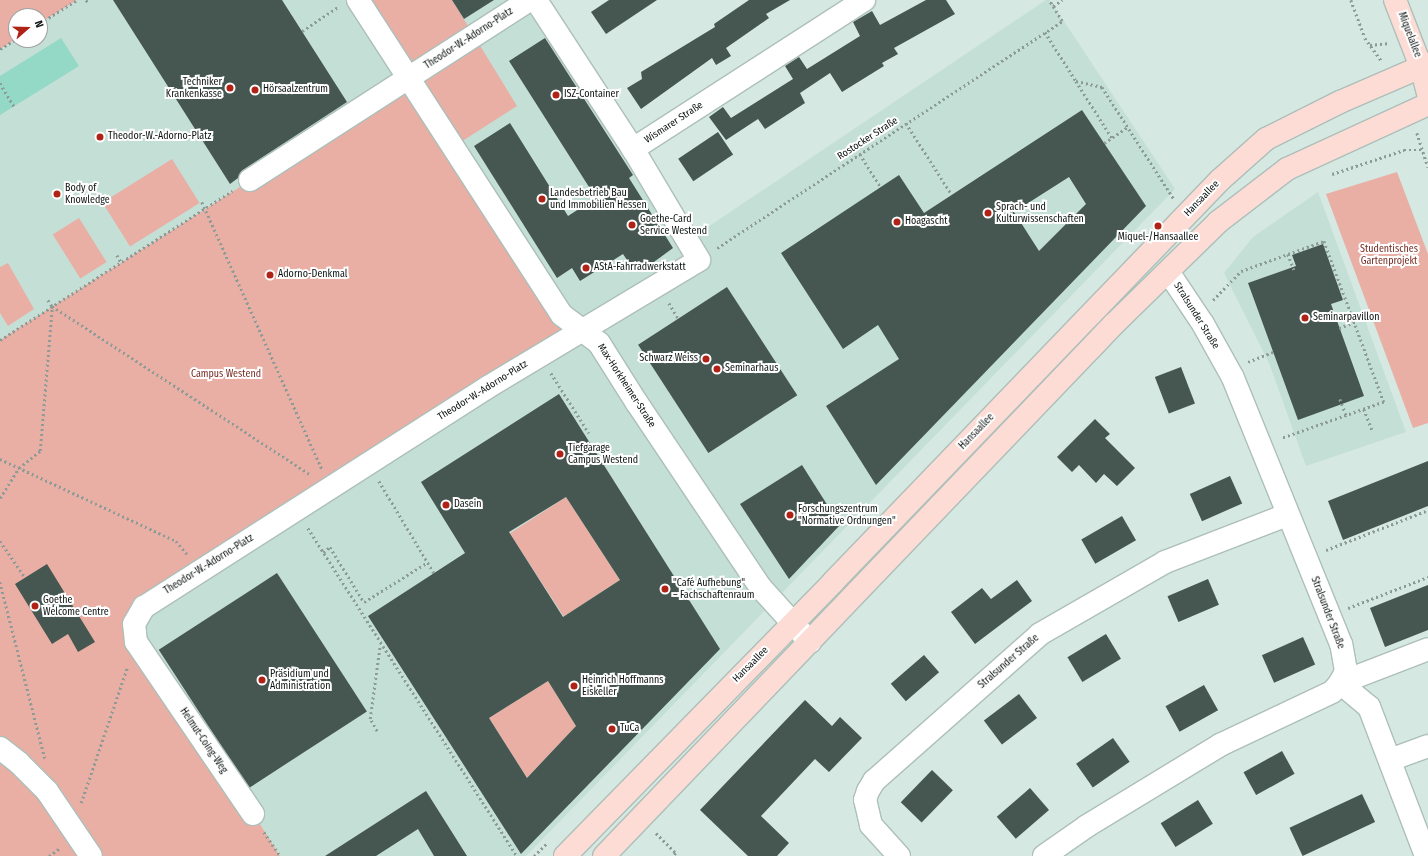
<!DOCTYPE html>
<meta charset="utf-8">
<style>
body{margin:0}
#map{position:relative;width:1428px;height:856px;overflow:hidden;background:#d5e8e2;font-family:"Fira Sans Condensed",sans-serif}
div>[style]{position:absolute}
.built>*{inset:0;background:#c4dfd6}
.green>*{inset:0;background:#e9afa5;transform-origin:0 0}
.water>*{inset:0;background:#94d9c5}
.building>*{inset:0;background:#465651;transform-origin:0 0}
.path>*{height:2.5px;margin-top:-1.25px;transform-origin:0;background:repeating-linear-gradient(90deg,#8d9b97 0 2px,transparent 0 5px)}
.roads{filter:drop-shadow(1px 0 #adbfb9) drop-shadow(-1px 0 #adbfb9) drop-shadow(0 1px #adbfb9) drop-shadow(0 -1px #adbfb9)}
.minor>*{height:22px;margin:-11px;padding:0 11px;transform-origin:11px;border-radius:11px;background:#fff}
.major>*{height:22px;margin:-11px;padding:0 11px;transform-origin:11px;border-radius:11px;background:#fedcd6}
.dots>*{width:11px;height:11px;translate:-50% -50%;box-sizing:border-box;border:2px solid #fff;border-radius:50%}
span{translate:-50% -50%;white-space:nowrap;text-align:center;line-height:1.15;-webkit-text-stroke:4px #fff;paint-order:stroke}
.street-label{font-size:10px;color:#0c1311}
.poi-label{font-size:10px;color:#0c1311}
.right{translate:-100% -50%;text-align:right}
.left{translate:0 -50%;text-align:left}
.park-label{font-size:10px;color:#762c23}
.north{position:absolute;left:8px;top:8px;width:40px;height:40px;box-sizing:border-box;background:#fff;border:1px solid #9ea1a0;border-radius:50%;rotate:70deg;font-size:11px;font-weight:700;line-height:16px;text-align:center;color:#0c1311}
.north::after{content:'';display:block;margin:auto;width:14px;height:18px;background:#b12216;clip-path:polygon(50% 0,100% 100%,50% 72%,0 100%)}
</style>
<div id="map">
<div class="built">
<div style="clip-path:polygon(evenodd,0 0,525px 0,681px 245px,1046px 0,1050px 0,1175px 189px,526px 856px,0 856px,0 0,16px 16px,40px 16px,40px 40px,16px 40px,16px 16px)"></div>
<div style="clip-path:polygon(1318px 192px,1406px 432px,1306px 466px,1269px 363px,1224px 273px,1253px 237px)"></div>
</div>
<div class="green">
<div style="clip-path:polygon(0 0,77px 0,40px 23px,40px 16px,16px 16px,16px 39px,0 49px)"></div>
<div style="clip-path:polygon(358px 0,452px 0,517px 106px,453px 147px,574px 334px,134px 624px,280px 856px,0 856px,0 340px,409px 79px)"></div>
<div style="left:172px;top:159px;width:52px;height:82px;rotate:58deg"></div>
<div style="clip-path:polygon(1397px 172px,1428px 254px,1428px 423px,1413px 428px,1326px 194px)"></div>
<div style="left:79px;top:218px;width:52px;height:31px;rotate:58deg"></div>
<div style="clip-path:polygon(8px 263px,34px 309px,8px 326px,0 313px,0 267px)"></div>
<div style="left:566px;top:497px;width:99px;height:67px;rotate:57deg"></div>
<div style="clip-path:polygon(548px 681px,576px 726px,527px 778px,489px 718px)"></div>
</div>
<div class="water">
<div style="clip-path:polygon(61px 38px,79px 66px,0 115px,0 76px)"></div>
</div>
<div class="building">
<div style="clip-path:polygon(113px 0,282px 0,347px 102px,243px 170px,238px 178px,230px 184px)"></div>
<div style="clip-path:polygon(452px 0,494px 0,464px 19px)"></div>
<div style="clip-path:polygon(609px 0,657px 0,606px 34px,591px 12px)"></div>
<div style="clip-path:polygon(749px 0,790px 0,766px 14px,769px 18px,726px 48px,731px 56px,716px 65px,712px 58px,641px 109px,627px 88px,642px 79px,641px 72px,715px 27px,714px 24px)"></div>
<div style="clip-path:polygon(926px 0,946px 0,955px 14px,894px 48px,898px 54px,882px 63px,884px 66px,842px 92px,830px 73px,800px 93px,805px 103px,765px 129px,758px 119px,726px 140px,709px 117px,723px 107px,731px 118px,793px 79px,785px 66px,799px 57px,807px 69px,860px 36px,853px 22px,872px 11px,880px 25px)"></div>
<div style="clip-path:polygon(545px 38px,633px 175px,629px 178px,673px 248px,643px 270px,638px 262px,631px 266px,623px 254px,580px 281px,572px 268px,557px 278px,474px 146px,510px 123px,568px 216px,596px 198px,509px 61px)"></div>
<div style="clip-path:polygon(evenodd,1082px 110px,1146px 206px,876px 485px,826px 406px,899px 359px,878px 325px,843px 349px,781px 253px,899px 175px,924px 213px,1082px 110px,1069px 177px,1086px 204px,1039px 251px,1014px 212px,1069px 177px)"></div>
<div style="left:718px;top:132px;width:27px;height:48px;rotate:56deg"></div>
<div style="clip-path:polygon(1323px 244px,1343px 300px,1331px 304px,1364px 396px,1298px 420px,1248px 283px,1296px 266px,1292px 255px)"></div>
<div style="left:727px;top:287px;width:129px;height:106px;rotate:57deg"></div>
<div style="left:1181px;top:367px;width:39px;height:28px;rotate:69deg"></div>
<div style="clip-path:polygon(evenodd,559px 394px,720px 649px,521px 854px,368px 616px,465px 553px,421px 482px,559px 394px,566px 497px,620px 580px,563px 617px,509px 532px,566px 497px,559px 394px,548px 681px,576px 726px,527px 778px,489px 718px,548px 681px)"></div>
<div style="clip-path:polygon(1095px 419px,1110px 434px,1105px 438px,1135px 468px,1117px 486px,1104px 474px,1096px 483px,1079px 465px,1072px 472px,1057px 457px)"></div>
<div style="clip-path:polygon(1428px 461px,1428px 506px,1343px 540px,1328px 501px)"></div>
<div style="clip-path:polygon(802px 465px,840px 525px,789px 579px,740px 504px)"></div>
<div style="left:1230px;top:476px;width:30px;height:44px;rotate:66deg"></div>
<div style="left:1122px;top:516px;width:28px;height:47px;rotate:60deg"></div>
<div style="clip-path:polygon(47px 564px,95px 642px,78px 652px,68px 634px,52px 644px,15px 584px)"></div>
<div style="left:277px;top:573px;width:165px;height:141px;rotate:57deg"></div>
<div style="left:1208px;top:579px;width:28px;height:44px;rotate:67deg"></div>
<div style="clip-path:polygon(1017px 580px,1032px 601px,975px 644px,951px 612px,982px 588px,991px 599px)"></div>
<div style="clip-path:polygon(1428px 585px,1428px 630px,1385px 647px,1370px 608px)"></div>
<div style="left:1106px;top:634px;width:29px;height:45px;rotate:59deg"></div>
<div style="left:1303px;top:637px;width:30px;height:45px;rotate:66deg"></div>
<div style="left:924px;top:655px;width:23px;height:44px;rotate:49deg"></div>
<div style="left:1204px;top:685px;width:29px;height:44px;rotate:61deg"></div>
<div style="left:1019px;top:694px;width:30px;height:44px;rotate:53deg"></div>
<div style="clip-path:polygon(805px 700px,832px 726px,840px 717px,862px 738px,829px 772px,815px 759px,761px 816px,789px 843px,777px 856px,748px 856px,700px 810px)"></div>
<div style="left:1113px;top:738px;width:29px;height:45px;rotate:55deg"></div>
<div style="left:1282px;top:751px;width:26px;height:44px;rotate:61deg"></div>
<div style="left:932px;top:770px;width:29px;height:45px;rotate:44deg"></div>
<div style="left:1030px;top:788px;width:29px;height:44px;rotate:49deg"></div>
<div style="clip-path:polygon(426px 791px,467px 856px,434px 856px,418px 829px,376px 856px,325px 856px)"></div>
<div style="left:1362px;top:794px;width:31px;height:80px;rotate:65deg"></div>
<div style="left:1198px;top:800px;width:28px;height:44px;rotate:58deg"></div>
</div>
<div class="path">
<div style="left:86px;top:0;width:3px;rotate:45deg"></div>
<div style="left:1351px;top:0;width:40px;rotate:69.8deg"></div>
<div style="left:1365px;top:38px;width:29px;rotate:54deg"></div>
<div style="left:1053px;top:6px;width:11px;rotate:-34deg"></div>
<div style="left:40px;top:23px;width:44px;rotate:-31.9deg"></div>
<div style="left:302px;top:31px;width:43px;rotate:-33.7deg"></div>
<div style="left:1045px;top:32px;width:58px;rotate:57.7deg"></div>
<div style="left:1076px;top:81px;width:27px;rotate:13deg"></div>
<div style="left:1102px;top:87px;width:133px;rotate:57.3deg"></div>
<div style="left:1370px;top:45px;width:20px;rotate:-6deg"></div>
<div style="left:0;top:49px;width:19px;rotate:-32deg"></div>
<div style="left:1076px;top:81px;width:67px;rotate:57.7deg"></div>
<div style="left:0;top:83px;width:27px;rotate:59deg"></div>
<div style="left:906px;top:123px;width:85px;rotate:57.4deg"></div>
<div style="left:1417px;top:133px;width:36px;rotate:72deg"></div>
<div style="left:1104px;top:143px;width:29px;rotate:-34deg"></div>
<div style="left:860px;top:154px;width:39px;rotate:58deg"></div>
<div style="left:1332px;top:174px;width:76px;rotate:-18.4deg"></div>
<div style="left:1404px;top:150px;width:18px"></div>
<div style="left:202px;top:202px;width:293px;rotate:65.8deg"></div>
<div style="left:717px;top:248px;width:413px;rotate:-33.3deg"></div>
<div style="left:1062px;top:21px;width:25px;rotate:-122deg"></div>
<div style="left:1288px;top:254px;width:17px;rotate:69deg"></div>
<div style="left:117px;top:255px;width:8px;rotate:60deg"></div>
<div style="left:48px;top:300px;width:7px;rotate:56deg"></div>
<div style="left:52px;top:306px;width:309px;rotate:33.1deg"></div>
<div style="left:1213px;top:300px;width:40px;rotate:-46deg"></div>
<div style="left:1241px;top:271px;width:88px;rotate:-19.9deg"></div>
<div style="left:1324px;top:241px;width:172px;rotate:69.6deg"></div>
<div style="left:1384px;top:402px;width:110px;rotate:160.4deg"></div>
<div style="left:669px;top:303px;width:17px;rotate:59deg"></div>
<div style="left:1339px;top:328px;width:17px;rotate:-21deg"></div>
<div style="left:0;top:340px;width:276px;rotate:-32.7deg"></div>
<div style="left:1248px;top:362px;width:27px;rotate:-22deg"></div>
<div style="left:551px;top:373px;width:71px;rotate:57.7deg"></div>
<div style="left:1340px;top:399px;width:17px;rotate:69deg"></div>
<div style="left:1364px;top:409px;width:22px;rotate:69deg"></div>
<div style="left:0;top:459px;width:194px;rotate:25deg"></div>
<div style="left:176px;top:541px;width:17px;rotate:50deg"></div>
<div style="left:379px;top:481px;width:107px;rotate:59.1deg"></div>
<div style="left:0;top:498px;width:36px;rotate:-58deg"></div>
<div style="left:19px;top:468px;width:27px;rotate:-39deg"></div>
<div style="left:40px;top:451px;width:144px;rotate:-85.2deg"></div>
<div style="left:857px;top:524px;width:25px;rotate:-48deg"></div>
<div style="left:308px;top:528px;width:389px;rotate:57.5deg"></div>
<div style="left:0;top:541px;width:44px;rotate:55.2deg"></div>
<div style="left:1326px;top:550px;width:110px;rotate:-21.4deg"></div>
<div style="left:323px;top:552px;width:9px;rotate:-36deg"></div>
<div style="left:330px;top:547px;width:65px;rotate:58.3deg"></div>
<div style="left:364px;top:602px;width:75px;rotate:-32deg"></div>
<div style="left:0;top:582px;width:182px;rotate:75.7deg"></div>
<div style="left:1348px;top:608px;width:86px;rotate:-21.2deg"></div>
<div style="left:377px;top:731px;width:14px;rotate:-120deg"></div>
<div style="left:370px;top:719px;width:75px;rotate:-82.3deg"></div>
<div style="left:81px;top:803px;width:143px;rotate:-71.2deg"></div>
<div style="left:264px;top:832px;width:29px;rotate:56deg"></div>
<div style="left:656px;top:833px;width:28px;rotate:45deg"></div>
<div style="left:676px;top:853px;width:4px;rotate:135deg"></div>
<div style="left:49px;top:856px;width:14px;rotate:-36deg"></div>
<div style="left:534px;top:856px;width:18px;rotate:-45deg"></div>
</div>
<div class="roads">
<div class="minor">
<div style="left:358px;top:0;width:375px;rotate:57.1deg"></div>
<div style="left:562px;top:315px;width:46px;rotate:37.1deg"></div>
<div style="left:599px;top:343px;width:71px;rotate:57.7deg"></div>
<div style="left:637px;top:403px;width:223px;rotate:56.2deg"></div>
<div style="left:761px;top:588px;width:73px;rotate:47.8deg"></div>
<div style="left:633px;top:149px;width:275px;rotate:-32.8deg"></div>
<div style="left:250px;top:180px;width:332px;rotate:-32.8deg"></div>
<div style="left:0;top:748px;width:24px;rotate:38deg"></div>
<div style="left:19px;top:763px;width:40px;rotate:45deg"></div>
<div style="left:47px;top:791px;width:78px;rotate:55.9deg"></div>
<div style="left:1390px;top:760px;width:40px;rotate:-20.2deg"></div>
<div style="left:253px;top:814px;width:208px;rotate:-124.2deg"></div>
<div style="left:136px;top:642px;width:18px;rotate:-96deg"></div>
<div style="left:134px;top:624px;width:20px;rotate:-60deg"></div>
<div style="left:144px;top:607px;width:408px;rotate:-32.6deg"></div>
<div style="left:488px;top:387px;width:246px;rotate:-31deg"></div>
<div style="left:699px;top:260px;width:129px;rotate:-120.7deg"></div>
<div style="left:633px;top:149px;width:178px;rotate:-123.1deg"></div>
<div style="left:899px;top:856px;width:42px;rotate:-132.1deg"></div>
<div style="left:871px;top:825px;width:26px;rotate:-103deg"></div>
<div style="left:865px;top:800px;width:9px;rotate:-72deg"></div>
<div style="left:868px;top:791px;width:12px;rotate:-59deg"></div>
<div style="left:874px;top:781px;width:222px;rotate:-41.5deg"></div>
<div style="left:1040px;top:634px;width:144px;rotate:-29.9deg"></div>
<div style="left:1165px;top:562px;width:131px;rotate:-21.1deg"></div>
<div style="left:1044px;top:856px;width:52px;rotate:-34.9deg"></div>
<div style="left:1087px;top:826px;width:156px;rotate:-31.3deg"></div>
<div style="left:1220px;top:745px;width:124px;rotate:-25.3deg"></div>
<div style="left:1332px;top:692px;width:12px;rotate:-48deg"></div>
<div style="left:1340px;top:683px;width:13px;rotate:-63deg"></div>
<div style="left:1346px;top:671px;width:27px;rotate:-100deg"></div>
<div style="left:1341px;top:644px;width:289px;rotate:-112.1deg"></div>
<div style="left:1232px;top:376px;width:60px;rotate:-119.1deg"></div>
<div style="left:1203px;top:324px;width:61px;rotate:-123.7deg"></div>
<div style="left:1426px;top:856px;width:160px;rotate:-110.9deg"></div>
<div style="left:1369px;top:707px;width:38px;rotate:-140deg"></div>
<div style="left:1340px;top:683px;width:94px;rotate:-21.1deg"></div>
</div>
<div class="major">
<div style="left:1395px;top:0;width:72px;rotate:68.8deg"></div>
<div style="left:1421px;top:67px;width:28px;rotate:75deg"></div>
<div style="left:565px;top:856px;width:383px;rotate:-45.6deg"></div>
<div style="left:833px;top:582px;width:558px;rotate:-46.09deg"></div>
<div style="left:1220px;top:180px;width:62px;rotate:-41.7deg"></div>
<div style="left:1266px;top:139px;width:83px;rotate:-26.6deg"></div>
<div style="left:1340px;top:102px;width:96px;rotate:-23.4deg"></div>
<div style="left:604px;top:856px;width:737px;rotate:-46.21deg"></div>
<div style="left:1114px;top:324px;width:146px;rotate:-44.4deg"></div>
<div style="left:1218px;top:222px;width:87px;rotate:-37.5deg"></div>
<div style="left:1287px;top:169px;width:155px;rotate:-24.7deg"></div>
</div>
</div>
<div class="dots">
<div style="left:230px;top:88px;background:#b12216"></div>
<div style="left:255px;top:90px;background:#b12216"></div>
<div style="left:556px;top:95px;background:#b12216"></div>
<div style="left:100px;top:137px;background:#b12216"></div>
<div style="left:57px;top:194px;background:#b12216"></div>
<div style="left:542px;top:199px;background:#b12216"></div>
<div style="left:988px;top:213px;background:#b12216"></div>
<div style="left:897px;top:222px;background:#b12216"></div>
<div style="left:632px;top:225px;background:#b12216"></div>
<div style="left:1158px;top:226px;background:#b12216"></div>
<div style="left:586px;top:268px;background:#b12216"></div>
<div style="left:270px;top:275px;background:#b12216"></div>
<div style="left:1305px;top:318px;background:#b12216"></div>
<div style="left:706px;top:359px;background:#b12216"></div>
<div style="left:717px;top:369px;background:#b12216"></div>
<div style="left:560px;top:454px;background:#b12216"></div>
<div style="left:446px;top:505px;background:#b12216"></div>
<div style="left:790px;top:515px;background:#b12216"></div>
<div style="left:665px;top:589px;background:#b12216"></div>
<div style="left:35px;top:606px;background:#b12216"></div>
<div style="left:262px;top:680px;background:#b12216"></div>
<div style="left:574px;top:686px;background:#b12216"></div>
<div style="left:612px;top:729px;background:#b12216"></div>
</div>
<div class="street-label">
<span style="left:1409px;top:35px;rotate:69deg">Miquelallee</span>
<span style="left:469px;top:39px;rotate:-33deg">Theodor-W.-Adorno-Platz</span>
<span style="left:674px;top:123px;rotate:-33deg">Wismarer Straße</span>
<span style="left:868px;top:139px;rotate:-33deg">Rostocker Straße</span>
<span style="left:1202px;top:199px;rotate:-46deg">Hansaallee</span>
<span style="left:1196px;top:316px;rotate:58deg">Stralsunder Straße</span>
<span style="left:626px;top:386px;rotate:57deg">Max-Horkheimer-Straße</span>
<span style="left:483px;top:391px;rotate:-32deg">Theodor-W.-Adorno-Platz</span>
<span style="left:977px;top:432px;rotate:-46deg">Hansaallee</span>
<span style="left:209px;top:565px;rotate:-32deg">Theodor-W.-Adorno-Platz</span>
<span style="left:1327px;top:613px;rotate:69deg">Stralsunder Straße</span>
<span style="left:1009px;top:662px;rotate:-41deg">Stralsunder Straße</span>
<span style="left:751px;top:665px;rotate:-45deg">Hansaallee</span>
<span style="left:203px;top:741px;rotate:56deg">Helmut-Coing-Weg</span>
</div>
<div class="poi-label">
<span class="right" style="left:222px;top:88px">Techniker<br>Krankenkasse</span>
<span class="left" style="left:263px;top:90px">Hörsaalzentrum</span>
<span class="left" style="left:564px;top:95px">ISZ-Container</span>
<span class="left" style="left:108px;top:137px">Theodor-W.-Adorno-Platz</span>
<span class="left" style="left:65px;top:194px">Body of<br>Knowledge</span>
<span class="left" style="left:550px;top:199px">Landesbetrieb Bau<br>und Immobilien Hessen</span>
<span class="left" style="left:996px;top:213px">Sprach- und<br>Kulturwissenschaften</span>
<span class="left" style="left:640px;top:225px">Goethe-Card<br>Service Westend</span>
<span class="left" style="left:905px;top:222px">Hoagascht</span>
<span style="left:1158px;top:238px">Miquel-/Hansaallee</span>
<span class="left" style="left:594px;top:268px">AStA-Fahrradwerkstatt</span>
<span class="left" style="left:278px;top:275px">Adorno-Denkmal</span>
<span class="left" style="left:1313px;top:318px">Seminarpavillon</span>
<span class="right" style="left:698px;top:359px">Schwarz Weiss</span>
<span class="left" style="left:725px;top:369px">Seminarhaus</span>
<span class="left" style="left:568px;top:454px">Tiefgarage<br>Campus Westend</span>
<span class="left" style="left:454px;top:505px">Dasein</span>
<span class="left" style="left:798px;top:515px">Forschungszentrum<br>"Normative Ordnungen"</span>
<span class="left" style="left:673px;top:589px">"Café Aufhebung"<br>– Fachschaftenraum</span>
<span class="left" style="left:43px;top:606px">Goethe<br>Welcome Centre</span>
<span class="left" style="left:270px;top:680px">Präsidium und<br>Administration</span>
<span class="left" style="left:582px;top:686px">Heinrich Hoffmanns<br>Eiskeller</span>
<span class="left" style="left:620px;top:729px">TuCa</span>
</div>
<div class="park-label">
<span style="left:1389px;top:255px">Studentisches<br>Gartenprojekt</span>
<span style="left:226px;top:375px">Campus Westend</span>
</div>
<div class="north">N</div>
</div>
